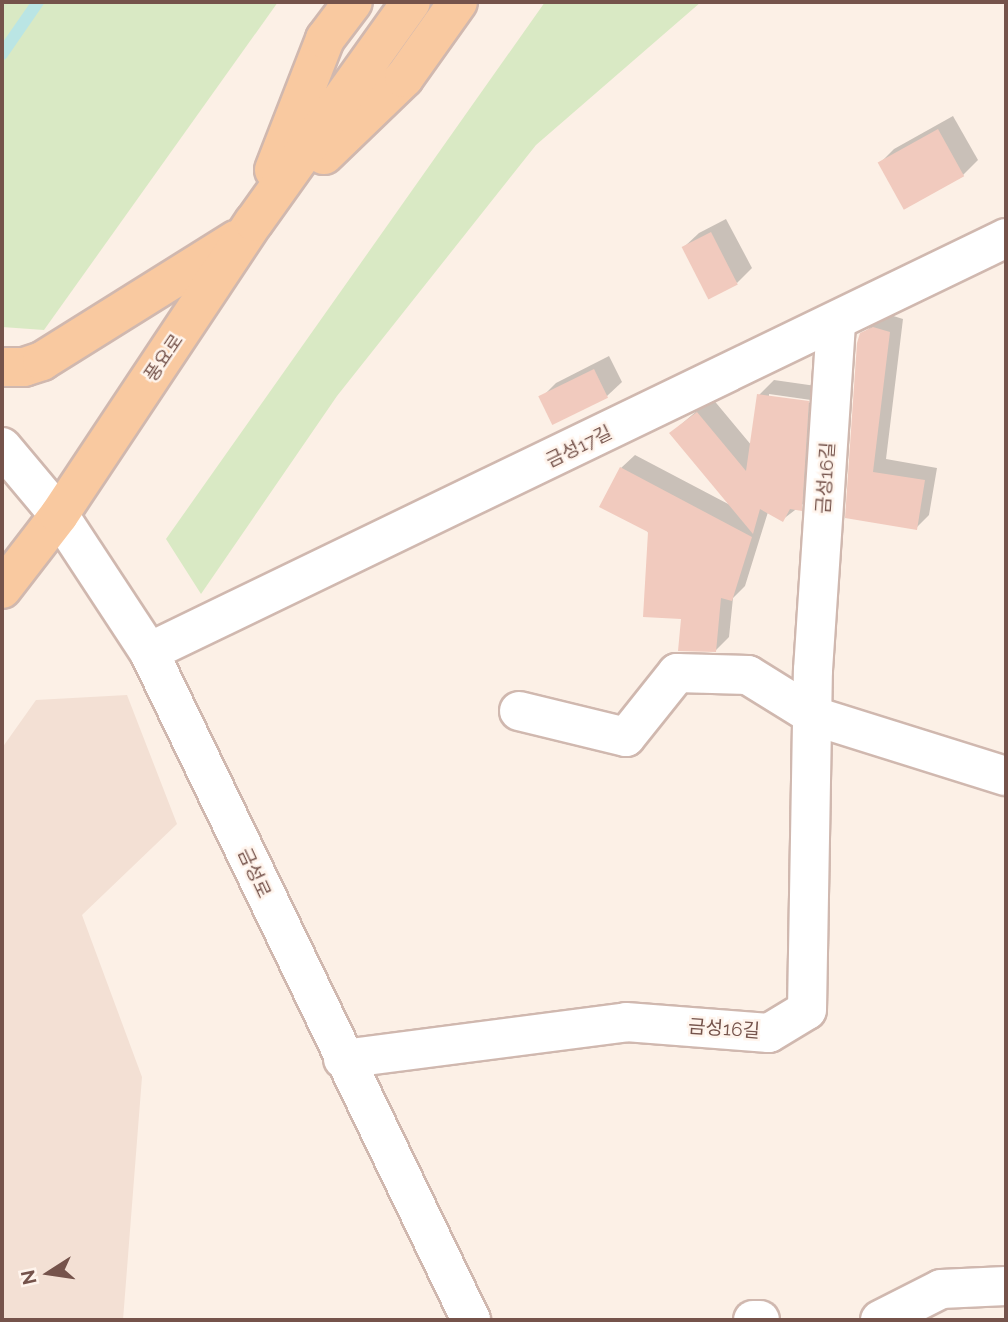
<!DOCTYPE html>
<meta charset="utf-8">
<style>
body{margin:0}
#map{position:relative;width:1008px;height:1322px;overflow:hidden;background:#fcf0e6;font-family:Raleway,"Noto Sans KR",sans-serif}
div>[style]{position:absolute}
.residential>*{inset:0;background:#f3e0d4}
.green>*{inset:0;background:#d9e9c4}
.shadow>*{inset:0;background:#0003}
.stream>*{height:12px;margin:-6px;padding:0 6px;transform-origin:6px;border-radius:6px;background:#bae5e4}
.building>*{inset:0;background:#f1cabe;transform-origin:0 0}
.roads{filter:drop-shadow(2px 0 #d0b8af) drop-shadow(-2px 0 #d0b8af) drop-shadow(0 2px #d0b8af) drop-shadow(0 -2px #d0b8af)}
.minor>*{height:38px;margin:-19px;padding:0 19px;transform-origin:19px;border-radius:19px;background:#fff}
.major>*{height:38px;margin:-19px;padding:0 19px;transform-origin:19px;border-radius:19px;background:#f9c9a0}
span{translate:-50% -50%;white-space:nowrap;text-align:center;line-height:1.15;-webkit-text-stroke:5px #fff4ec;paint-order:stroke}
.street-label{font-size:19px;color:#75534b}
.frame{position:absolute;inset:0;border:4px solid #75534b;pointer-events:none}
.north{position:absolute;left:14px;top:1238px;width:70px;height:70px;-webkit-text-stroke:5px #fff4ec;paint-order:stroke;rotate:258deg;font-size:19px;font-weight:700;line-height:28px;text-align:center;color:#75534b}
.north::after{content:'';display:block;margin:auto;width:24px;height:32px;background:#75534b;clip-path:polygon(50% 0,100% 100%,50% 72%,0 100%)}
</style>
<div id="map">
<div class="residential">
<div style="clip-path:polygon(127px 695px,177px 824px,82px 915px,142px 1077px,123px 1320px,2px 1320px,2px 748px,36px 700px)"></div>
</div>
<div class="green">
<div style="clip-path:polygon(2px 2px,278px 2px,44px 330px,2px 327px)"></div>
<div style="clip-path:polygon(545px 2px,701px 2px,536px 145px,337px 396px,201px 594px,166px 539px)"></div>
</div>
<div class="shadow">
<div style="clip-path:polygon(953px 116px,978px 160px,963px 175px,880px 163px,894px 149px)"></div>
<div style="clip-path:polygon(726px 219px,752px 268px,737px 283px,684px 247px,699px 233px)"></div>
<div style="clip-path:polygon(887px 314px,903px 319px,886px 459px,937px 468px,929px 515px,916px 528px,847px 517px,862px 334px)"></div>
<div style="clip-path:polygon(609px 356px,622px 382px,607px 396px,553px 423px,541px 398px,556px 383px)"></div>
<div style="clip-path:polygon(evenodd,774px 380px,823px 387px,816px 494px,782px 520px,768px 512px,745px 586px,733px 598px,729px 637px,716px 650px,683px 617px,621px 468px,635px 455px,732px 506px,671px 433px,712px 398px,752px 446px,759px 395px,774px 380px,769px 394px,818px 401px,817px 404px,769px 397px,769px 394px)"></div>
</div>
<div class="stream">
<div style="left:2px;top:54px;width:63px;rotate:-55.3deg"></div>
</div>
<div class="building">
<div style="left:938px;top:129px;width:54px;height:69px;rotate:61deg"></div>
<div style="left:711px;top:232px;width:59px;height:33px;rotate:63deg"></div>
<div style="clip-path:polygon(873px 327px,890px 332px,873px 472px,925px 480px,917px 530px,845px 518px,857px 343px,860px 333px)"></div>
<div style="left:594px;top:369px;width:32px;height:62px;rotate:64deg"></div>
<div style="clip-path:polygon(757px 394px,809px 401px,802px 511px,790px 509px,783px 522px,760px 509px,753px 534px,669px 433px,697px 412px,746px 471px)"></div>
<div style="clip-path:polygon(620px 467px,752px 537px,732px 601px,721px 598px,716px 652px,678px 651px,681px 619px,643px 617px,648px 532px,599px 507px)"></div>
</div>
<div class="roads">
<div class="minor">
<div style="left:2px;top:447px;width:89px;rotate:50deg"></div>
<div style="left:59px;top:515px;width:164px;rotate:56.7deg"></div>
<div style="left:149px;top:652px;width:742px;rotate:64.26deg"></div>
<div style="left:149px;top:652px;width:952px;rotate:-25.78deg"></div>
<div style="left:519px;top:711px;width:110px;rotate:13.7deg"></div>
<div style="left:626px;top:737px;width:82px;rotate:-51.4deg"></div>
<div style="left:677px;top:673px;width:71px;rotate:1.6deg"></div>
<div style="left:748px;top:675px;width:78px;rotate:31.8deg"></div>
<div style="left:814px;top:716px;width:201px;rotate:17.4deg"></div>
<div style="left:343px;top:1059px;width:285px;rotate:-7.4deg"></div>
<div style="left:626px;top:1022px;width:143px;rotate:4.4deg"></div>
<div style="left:769px;top:1033px;width:44px;rotate:-31.2deg"></div>
<div style="left:807px;top:1010px;width:340px;rotate:-89deg"></div>
<div style="left:813px;top:670px;width:347px;rotate:-86.2deg"></div>
<div style="left:753px;top:1320px;width:7px"></div>
<div style="left:880px;top:1320px;width:68px;rotate:-26.9deg"></div>
<div style="left:941px;top:1289px;width:65px;rotate:-2.6deg"></div>
</div>
<div class="major">
<div style="left:324px;top:155px;width:111px;rotate:-43.9deg"></div>
<div style="left:404px;top:78px;width:93px;rotate:-54.6deg"></div>
<div style="left:274px;top:170px;width:141px;rotate:-68.7deg"></div>
<div style="left:325px;top:39px;width:46px;rotate:-52.9deg"></div>
<div style="left:2px;top:367px;width:22px"></div>
<div style="left:24px;top:367px;width:19px;rotate:-18deg"></div>
<div style="left:42px;top:361px;width:229px;rotate:-32deg"></div>
<div style="left:2px;top:589px;width:93px;rotate:-52.4deg"></div>
<div style="left:59px;top:515px;width:352px;rotate:-56.4deg"></div>
<div style="left:254px;top:222px;width:270px;rotate:-54.5deg"></div>
</div>
</div>
<div class="street-label">
<span style="left:164px;top:358px;rotate:-56deg">풍요로</span>
<span style="left:579px;top:447px;rotate:-26deg">금성17길</span>
<span style="left:826px;top:478px;rotate:-86deg">금성16길</span>
<span style="left:254px;top:873px;rotate:65deg">금성로</span>
<span style="left:724px;top:1029px;rotate:4deg">금성16길</span>
</div>
<div class="frame"></div>
<div class="north">N</div>
</div>
